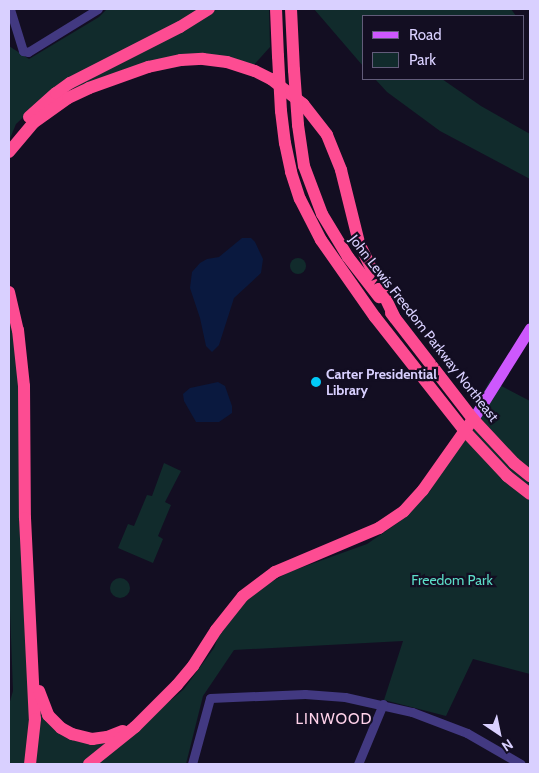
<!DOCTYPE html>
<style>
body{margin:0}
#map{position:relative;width:539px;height:773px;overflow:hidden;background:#130e22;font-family:Cabin,sans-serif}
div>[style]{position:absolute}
.green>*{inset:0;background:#112b2c}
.round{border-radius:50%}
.water>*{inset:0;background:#0a193f}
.minor>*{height:9px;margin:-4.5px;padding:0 4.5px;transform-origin:4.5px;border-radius:4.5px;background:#423981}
.major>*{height:11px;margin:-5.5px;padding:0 5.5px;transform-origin:5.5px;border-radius:5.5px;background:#cd58fd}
.highway>*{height:12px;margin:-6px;padding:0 6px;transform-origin:6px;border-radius:6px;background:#fd4c92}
.highway-bridge>*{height:12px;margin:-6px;padding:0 6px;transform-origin:6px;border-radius:6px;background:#fd4c92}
.dots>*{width:14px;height:14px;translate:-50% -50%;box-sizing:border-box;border:2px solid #130e22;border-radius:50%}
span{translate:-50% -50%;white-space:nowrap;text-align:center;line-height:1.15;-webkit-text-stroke:4.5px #130e22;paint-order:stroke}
.street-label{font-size:14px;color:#d9d0ff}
.poi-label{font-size:14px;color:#d9d0ff;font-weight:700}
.left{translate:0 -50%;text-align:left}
.park-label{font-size:14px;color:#5cdec8}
.neighbourhood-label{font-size:15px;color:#ffd2ea;letter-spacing:1px}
.frame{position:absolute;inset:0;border:10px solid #d9d0ff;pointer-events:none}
.legend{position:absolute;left:362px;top:15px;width:162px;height:65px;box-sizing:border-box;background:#130e22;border:1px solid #625c7a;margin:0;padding:6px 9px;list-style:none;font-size:15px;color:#d9d0ff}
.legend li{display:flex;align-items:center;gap:10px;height:25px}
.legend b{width:25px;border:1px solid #625c7a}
.north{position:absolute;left:474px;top:708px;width:50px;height:50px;-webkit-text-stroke:4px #130e22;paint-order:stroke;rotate:146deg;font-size:14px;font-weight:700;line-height:20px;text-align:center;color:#d9d0ff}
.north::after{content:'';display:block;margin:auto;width:18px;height:22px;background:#d9d0ff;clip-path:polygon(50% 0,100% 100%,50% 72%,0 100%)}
</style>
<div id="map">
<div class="green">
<div style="clip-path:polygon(107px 9px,202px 9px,46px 96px,16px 124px,9px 141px,9px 46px,29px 59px,99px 17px)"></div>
<div style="clip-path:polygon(215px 9px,269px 9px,270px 47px,252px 67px,221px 59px,98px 82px,60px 92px)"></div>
<div style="clip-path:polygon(314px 9px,511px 9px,516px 16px,363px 16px,363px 66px)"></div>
<div style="clip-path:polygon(375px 79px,442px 79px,481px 106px,530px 134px,530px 179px,440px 131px,387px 92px)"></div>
<div class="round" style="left:290px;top:258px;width:16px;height:16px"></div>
<div style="clip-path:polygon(9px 305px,19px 371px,29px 659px,53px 727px,123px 741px,184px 689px,214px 648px,218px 637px,252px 593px,289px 572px,367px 544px,399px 522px,431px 490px,490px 380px,530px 401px,530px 674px,473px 659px,446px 716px,384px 700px,403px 641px,234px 650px,203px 696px,186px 764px,9px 764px,9px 705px,13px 691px,9px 584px)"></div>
<div style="clip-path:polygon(164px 463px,181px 471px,165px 502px,171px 505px,158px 536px,163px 539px,153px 563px,118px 548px,128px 524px,134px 526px,147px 495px,152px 496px)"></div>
<div class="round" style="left:110px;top:578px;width:20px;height:20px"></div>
</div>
<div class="water">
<div style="clip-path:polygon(242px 238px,251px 238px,255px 242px,263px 259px,261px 273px,234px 298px,219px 345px,212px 352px,206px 346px,200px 318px,190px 288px,192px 272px,200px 263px,207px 259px,219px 257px)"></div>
<div style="clip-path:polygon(218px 382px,225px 386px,232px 406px,232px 413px,219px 422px,196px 422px,184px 401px,183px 394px,190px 388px)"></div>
</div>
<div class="minor">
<div style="left:10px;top:9px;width:44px;rotate:72.8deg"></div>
<div style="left:23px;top:51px;width:5px;rotate:11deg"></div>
<div style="left:28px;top:52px;width:82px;rotate:-31.6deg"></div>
<div style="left:192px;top:764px;width:68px;rotate:-74.7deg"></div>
<div style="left:210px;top:698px;width:95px;rotate:-2.4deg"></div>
<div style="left:305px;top:694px;width:40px;rotate:4.3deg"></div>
<div style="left:345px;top:697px;width:69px;rotate:12.6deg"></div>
<div style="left:412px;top:712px;width:59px;rotate:20.9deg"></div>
<div style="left:467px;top:733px;width:62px;rotate:29.9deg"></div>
<div style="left:358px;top:764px;width:65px;rotate:-67.4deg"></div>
</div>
<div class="major">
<div style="left:473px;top:419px;width:107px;rotate:-57.9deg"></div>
</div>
<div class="highway">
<div style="left:276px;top:9px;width:47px;rotate:87.6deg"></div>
<div style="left:291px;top:9px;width:61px;rotate:87.2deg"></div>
<div style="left:281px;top:111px;width:32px;rotate:83deg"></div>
<div style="left:285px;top:143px;width:30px;rotate:78deg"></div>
<div style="left:291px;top:172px;width:28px;rotate:72deg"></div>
<div style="left:300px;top:199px;width:46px;rotate:62.9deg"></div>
<div style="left:321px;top:240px;width:94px;rotate:55deg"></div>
<div style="left:375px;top:317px;width:144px;rotate:51.8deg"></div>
<div style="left:464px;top:430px;width:63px;rotate:46.9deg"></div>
<div style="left:507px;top:476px;width:29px;rotate:38deg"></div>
<div style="left:29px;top:117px;width:36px;rotate:-42deg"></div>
<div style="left:56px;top:93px;width:17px;rotate:-36deg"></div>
<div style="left:70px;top:83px;width:123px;rotate:-27deg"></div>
<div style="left:180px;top:27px;width:34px;rotate:-32deg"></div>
<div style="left:298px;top:125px;width:41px;rotate:81.7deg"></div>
<div style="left:304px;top:166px;width:51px;rotate:69.4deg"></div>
<div style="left:322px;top:214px;width:50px;rotate:58.8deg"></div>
<div style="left:348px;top:257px;width:51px;rotate:52.2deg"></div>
<div style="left:9px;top:152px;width:38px;rotate:-50deg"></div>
<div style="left:33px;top:123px;width:43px;rotate:-35.5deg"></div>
<div style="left:68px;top:98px;width:23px;rotate:-25deg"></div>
<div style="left:89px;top:88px;width:63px;rotate:-19.6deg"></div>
<div style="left:148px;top:67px;width:34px;rotate:-12deg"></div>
<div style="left:181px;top:60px;width:22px;rotate:-3deg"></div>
<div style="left:203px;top:59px;width:24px;rotate:7deg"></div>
<div style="left:227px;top:62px;width:29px;rotate:18deg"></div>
<div style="left:255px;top:71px;width:18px;rotate:27deg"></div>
<div style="left:271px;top:79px;width:41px;rotate:38deg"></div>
<div style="left:303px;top:104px;width:39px;rotate:52deg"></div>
<div style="left:327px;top:135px;width:38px;rotate:68deg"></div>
<div style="left:341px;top:170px;width:75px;rotate:76.1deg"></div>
<div style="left:359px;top:243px;width:83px;rotate:64.4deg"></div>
<div style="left:9px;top:292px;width:39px;rotate:77deg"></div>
<div style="left:18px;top:330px;width:56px;rotate:83.9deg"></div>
<div style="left:24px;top:386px;width:132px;rotate:89.6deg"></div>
<div style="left:25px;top:518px;width:201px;rotate:87.2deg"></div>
<div style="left:35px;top:719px;width:45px;rotate:96.3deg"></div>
<div style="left:391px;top:313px;width:134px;rotate:52.3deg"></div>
<div style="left:473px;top:419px;width:60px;rotate:47deg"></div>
<div style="left:514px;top:463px;width:21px;rotate:39deg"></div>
<div style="left:39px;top:691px;width:26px;rotate:69deg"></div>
<div style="left:48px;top:715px;width:18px;rotate:45deg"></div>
<div style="left:61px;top:728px;width:13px;rotate:29deg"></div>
<div style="left:72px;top:734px;width:21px;rotate:14deg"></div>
<div style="left:92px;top:739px;width:15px;rotate:-8deg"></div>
<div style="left:107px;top:737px;width:17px;rotate:-21deg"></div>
<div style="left:89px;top:764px;width:59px;rotate:-38.8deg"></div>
<div style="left:135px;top:727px;width:59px;rotate:-45deg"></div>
<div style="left:177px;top:685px;width:25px;rotate:-50deg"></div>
<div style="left:193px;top:666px;width:43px;rotate:-57.4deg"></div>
<div style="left:216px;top:630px;width:43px;rotate:-51.5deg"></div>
<div style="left:243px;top:596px;width:40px;rotate:-37deg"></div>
<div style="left:275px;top:572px;width:113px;rotate:-22.9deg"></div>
<div style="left:379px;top:528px;width:30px;rotate:-34deg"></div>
<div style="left:404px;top:511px;width:28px;rotate:-48deg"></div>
<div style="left:423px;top:490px;width:87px;rotate:-54.8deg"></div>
</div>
<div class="highway-bridge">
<div style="left:278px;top:56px;width:55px;rotate:86.9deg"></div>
<div style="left:294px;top:70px;width:55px;rotate:85.8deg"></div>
</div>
<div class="dots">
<div style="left:316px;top:382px;background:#02caf8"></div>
</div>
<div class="street-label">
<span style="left:424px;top:328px;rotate:52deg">John Lewis Freedom Parkway Northeast</span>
</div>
<div class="poi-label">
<span class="left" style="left:326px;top:382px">Carter Presidential<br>Library</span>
</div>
<div class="park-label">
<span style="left:452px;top:580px">Freedom Park</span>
</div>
<div class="neighbourhood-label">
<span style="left:334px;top:720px">LINWOOD</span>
</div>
<div class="frame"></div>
<ul class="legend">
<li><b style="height:6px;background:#cd58fd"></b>Road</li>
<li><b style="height:14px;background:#112b2c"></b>Park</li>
</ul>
<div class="north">N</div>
</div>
